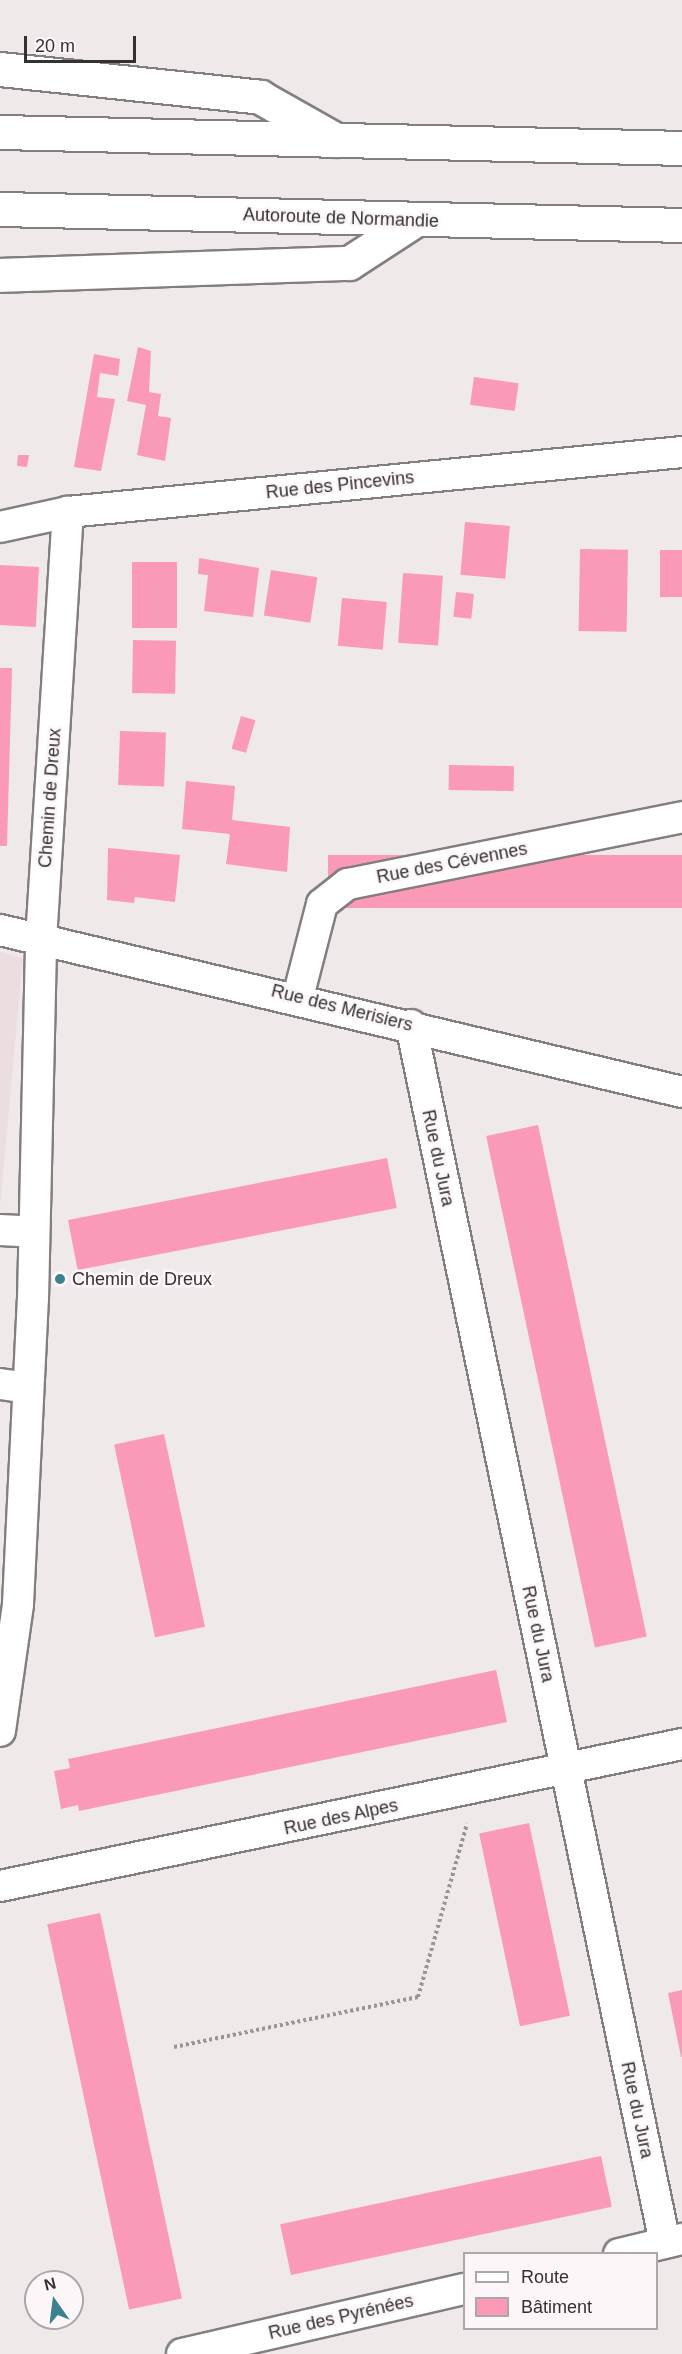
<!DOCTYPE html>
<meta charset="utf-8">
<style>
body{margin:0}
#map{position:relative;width:682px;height:2354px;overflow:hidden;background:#efe9ea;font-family:Arial,sans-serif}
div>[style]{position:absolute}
.built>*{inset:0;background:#ecdde1}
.building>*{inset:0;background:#fa9ab6;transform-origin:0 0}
.path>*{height:4px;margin-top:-2px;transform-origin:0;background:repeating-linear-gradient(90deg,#999595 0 3px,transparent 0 6px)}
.roads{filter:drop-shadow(2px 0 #837e7f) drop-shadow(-2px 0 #837e7f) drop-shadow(0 2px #837e7f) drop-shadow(0 -2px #837e7f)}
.street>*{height:30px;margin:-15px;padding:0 15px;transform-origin:15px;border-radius:15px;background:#fff}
.highway>*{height:33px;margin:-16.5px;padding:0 16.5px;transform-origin:16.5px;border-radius:16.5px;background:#fff}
.dots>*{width:16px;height:16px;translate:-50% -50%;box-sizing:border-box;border:3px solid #fcf6f8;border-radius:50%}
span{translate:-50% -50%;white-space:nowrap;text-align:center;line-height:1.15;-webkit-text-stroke:5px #fcf6f8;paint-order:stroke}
.street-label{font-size:18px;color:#333131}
.poi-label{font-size:18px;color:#333131}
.left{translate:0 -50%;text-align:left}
.legend{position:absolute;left:463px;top:2252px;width:195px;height:78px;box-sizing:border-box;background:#fcf6f8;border:2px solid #aca7a8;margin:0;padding:8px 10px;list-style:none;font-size:18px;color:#333131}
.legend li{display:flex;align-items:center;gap:12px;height:30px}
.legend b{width:30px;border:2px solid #aca7a8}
.north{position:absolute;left:24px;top:2270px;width:60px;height:60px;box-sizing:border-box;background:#fcf6f8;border:2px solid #aca7a8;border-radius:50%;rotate:346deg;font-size:16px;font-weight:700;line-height:24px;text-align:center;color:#333131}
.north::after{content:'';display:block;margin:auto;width:21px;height:27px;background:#3b818e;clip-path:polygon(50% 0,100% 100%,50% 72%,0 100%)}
.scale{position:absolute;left:24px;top:36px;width:112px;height:27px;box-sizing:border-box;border:3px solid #333131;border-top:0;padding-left:8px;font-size:18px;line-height:21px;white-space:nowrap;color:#333131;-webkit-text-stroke:4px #fcf6f8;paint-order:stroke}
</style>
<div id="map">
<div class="built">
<div style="clip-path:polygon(0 952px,23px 958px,0 1206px)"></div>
</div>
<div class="building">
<div style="clip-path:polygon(138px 347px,151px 351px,149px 392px,161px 394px,158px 416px,171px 418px,165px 461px,137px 455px,146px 405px,127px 401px)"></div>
<div style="clip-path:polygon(94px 354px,120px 359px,118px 376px,100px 373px,97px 397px,115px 399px,101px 471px,74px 467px)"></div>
<div style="left:474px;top:377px;width:45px;height:28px;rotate:8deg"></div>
<div style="clip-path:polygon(18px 455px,29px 455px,27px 467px,17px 466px)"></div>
<div style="left:465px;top:522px;width:45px;height:53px;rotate:5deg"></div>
<div style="left:580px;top:549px;width:48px;height:82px;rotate:1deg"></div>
<div style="left:660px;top:550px;width:22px;height:47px"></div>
<div style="clip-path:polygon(199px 558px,259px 568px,253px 617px,204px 611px,208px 575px,198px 574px)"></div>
<div style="left:132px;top:562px;width:45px;height:66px"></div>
<div style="left:0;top:565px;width:39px;height:60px;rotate:3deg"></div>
<div style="left:271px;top:570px;width:47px;height:46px;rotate:9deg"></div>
<div style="left:403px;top:573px;width:40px;height:70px;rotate:4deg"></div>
<div style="left:456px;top:592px;width:18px;height:25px;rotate:6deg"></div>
<div style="left:342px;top:598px;width:45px;height:48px;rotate:5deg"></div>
<div style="left:133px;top:640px;width:43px;height:53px;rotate:1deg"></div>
<div style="clip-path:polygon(0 668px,12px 668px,7px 846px,0 846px)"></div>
<div style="left:241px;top:716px;width:15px;height:34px;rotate:16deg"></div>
<div style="left:120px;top:731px;width:46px;height:54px;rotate:2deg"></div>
<div style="left:449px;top:765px;width:65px;height:25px;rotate:1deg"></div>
<div style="clip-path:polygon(186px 781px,235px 786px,232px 820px,290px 827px,287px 872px,226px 864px,230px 834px,182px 829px)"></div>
<div style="clip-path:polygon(108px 848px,180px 855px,175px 902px,135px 897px,134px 903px,107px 900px)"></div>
<div style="left:682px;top:855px;width:53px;height:354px;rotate:90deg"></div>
<div style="left:538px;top:1125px;width:523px;height:53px;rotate:78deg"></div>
<div style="left:387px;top:1158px;width:51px;height:325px;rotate:79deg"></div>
<div style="left:164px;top:1434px;width:197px;height:51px;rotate:78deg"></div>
<div style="clip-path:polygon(496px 1670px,507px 1722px,79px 1811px,78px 1805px,61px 1809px,54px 1771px,70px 1768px,68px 1759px)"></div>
<div style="left:529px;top:1823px;width:197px;height:51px;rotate:78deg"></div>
<div style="left:100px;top:1913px;width:394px;height:54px;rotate:78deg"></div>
<div style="clip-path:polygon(682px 1990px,682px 2057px,681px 2057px,668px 1993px)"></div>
<div style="left:601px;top:2156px;width:52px;height:328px;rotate:78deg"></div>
</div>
<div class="path">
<div style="left:174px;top:2047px;width:249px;rotate:-11.6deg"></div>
<div style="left:418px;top:1997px;width:180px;rotate:-74.2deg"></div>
</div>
<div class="roads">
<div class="street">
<div style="left:0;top:527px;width:70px;rotate:-12.4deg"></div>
<div style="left:68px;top:512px;width:617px;rotate:-5.58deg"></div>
<div style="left:0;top:930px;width:701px;rotate:13.36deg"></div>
<div style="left:298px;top:997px;width:96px;rotate:-75.5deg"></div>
<div style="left:322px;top:904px;width:33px;rotate:-38deg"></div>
<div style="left:348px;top:884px;width:341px;rotate:-11.3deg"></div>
<div style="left:411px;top:1025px;width:1244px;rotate:78.22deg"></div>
<div style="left:0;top:1230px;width:34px;rotate:3deg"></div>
<div style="left:0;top:1384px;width:28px;rotate:8deg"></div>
<div style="left:0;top:1731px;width:128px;rotate:-81.9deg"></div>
<div style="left:18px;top:1604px;width:305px;rotate:-87.2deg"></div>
<div style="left:33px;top:1299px;width:359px;rotate:-88.7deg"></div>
<div style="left:41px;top:940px;width:429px;rotate:-86.4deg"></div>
<div style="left:0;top:1886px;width:697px;rotate:-11.76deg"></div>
<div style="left:619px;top:2254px;width:65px;rotate:-13.4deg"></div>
<div style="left:182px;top:2354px;width:289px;rotate:-13deg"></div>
</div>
<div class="highway">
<div style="left:0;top:69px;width:262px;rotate:6.1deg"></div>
<div style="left:260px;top:97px;width:87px;rotate:29.5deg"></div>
<div style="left:0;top:132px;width:682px;rotate:1.34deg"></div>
<div style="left:0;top:209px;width:682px;rotate:1.34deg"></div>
<div style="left:0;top:275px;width:349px;rotate:-2deg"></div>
<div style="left:349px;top:263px;width:79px;rotate:-33.1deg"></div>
</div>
</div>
<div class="dots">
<div style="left:60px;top:1279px;background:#3b818e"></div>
</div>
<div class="street-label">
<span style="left:341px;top:218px;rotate:2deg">Autoroute de Normandie</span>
<span style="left:340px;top:485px;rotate:-6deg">Rue des Pincevins</span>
<span style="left:50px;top:798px;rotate:-86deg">Chemin de Dreux</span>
<span style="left:452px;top:863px;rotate:-11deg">Rue des Cévennes</span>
<span style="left:342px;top:1008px;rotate:14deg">Rue des Merisiers</span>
<span style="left:438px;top:1158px;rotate:78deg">Rue du Jura</span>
<span style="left:538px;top:1634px;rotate:78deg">Rue du Jura</span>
<span style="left:341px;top:1817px;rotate:-12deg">Rue des Alpes</span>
<span style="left:637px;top:2110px;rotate:78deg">Rue du Jura</span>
<span style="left:341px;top:2317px;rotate:-13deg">Rue des Pyrénées</span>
</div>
<div class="poi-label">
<span class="left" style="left:72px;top:1279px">Chemin de Dreux</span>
</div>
<ul class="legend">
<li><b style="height:8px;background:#fff"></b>Route</li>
<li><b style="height:16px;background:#fa9ab6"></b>Bâtiment</li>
</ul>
<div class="north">N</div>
<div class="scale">20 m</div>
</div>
